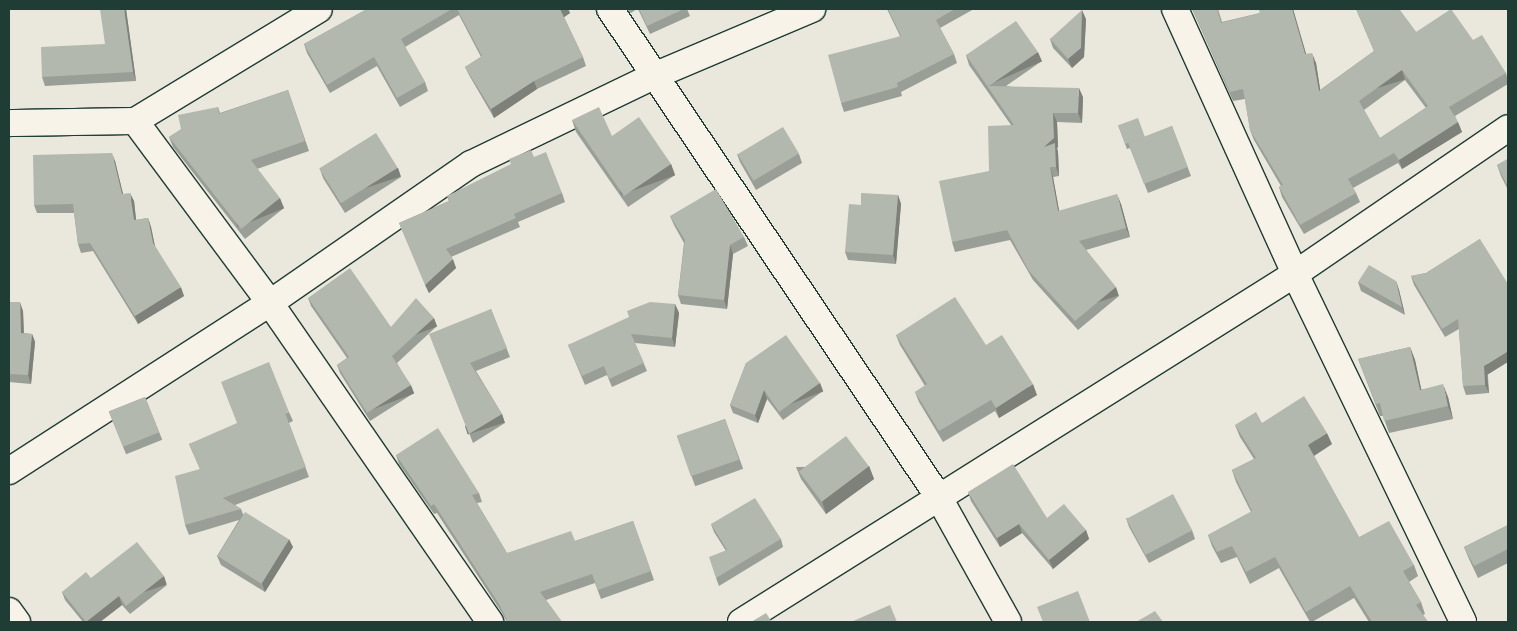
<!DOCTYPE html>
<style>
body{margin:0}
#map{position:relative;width:1517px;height:631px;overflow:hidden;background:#eae8dd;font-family:"Balsamiq Sans",sans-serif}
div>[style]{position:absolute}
.roads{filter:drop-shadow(1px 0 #1f3d34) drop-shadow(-1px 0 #1f3d34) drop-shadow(0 1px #1f3d34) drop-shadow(0 -1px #1f3d34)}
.minor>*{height:26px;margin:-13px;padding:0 13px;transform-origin:13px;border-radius:13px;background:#f7f3e8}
.wall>*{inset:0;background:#999e96;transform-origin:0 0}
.shaded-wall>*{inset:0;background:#7d817a;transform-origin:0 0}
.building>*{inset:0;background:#b2b8ae;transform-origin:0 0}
span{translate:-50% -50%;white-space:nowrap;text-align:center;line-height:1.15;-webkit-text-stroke:5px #f7f3e8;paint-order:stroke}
.frame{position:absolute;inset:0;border:10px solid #1f3d34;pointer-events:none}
</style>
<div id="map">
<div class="roads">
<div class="minor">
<div style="left:610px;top:9px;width:587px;rotate:56.04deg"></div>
<div style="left:938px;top:496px;width:144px;rotate:60.9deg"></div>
<div style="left:1175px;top:9px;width:291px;rotate:65.6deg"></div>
<div style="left:1295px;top:274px;width:386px;rotate:64.2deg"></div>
<div style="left:135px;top:121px;width:215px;rotate:-31.3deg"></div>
<div style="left:9px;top:123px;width:126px;rotate:-0.9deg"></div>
<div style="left:135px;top:121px;width:227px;rotate:53.4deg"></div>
<div style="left:270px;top:303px;width:388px;rotate:55.4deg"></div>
<div style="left:9px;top:471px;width:310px;rotate:-32.8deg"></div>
<div style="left:270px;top:303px;width:244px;rotate:-34.7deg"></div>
<div style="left:471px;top:164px;width:203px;rotate:-25.7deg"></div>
<div style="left:654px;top:76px;width:172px;rotate:-23deg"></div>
<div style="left:9px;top:611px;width:14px;rotate:54deg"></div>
<div style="left:741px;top:622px;width:654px;rotate:-32.14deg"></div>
<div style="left:1295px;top:274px;width:258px;rotate:-34.4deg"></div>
</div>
</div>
<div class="wall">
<div style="clip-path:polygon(126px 9px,136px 81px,45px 86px,42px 77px,105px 44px)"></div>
<div style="clip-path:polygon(367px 9px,568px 9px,570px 13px,564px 17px,583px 57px,586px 66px,537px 89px,494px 118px,469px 75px,465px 67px,481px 57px,459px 15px,405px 47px,425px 82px,428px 91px,400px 107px,377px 66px,330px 93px,307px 53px,304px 44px)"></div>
<div style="clip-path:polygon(626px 9px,637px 9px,631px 13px)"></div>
<div style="clip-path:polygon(638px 9px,687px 9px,690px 16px,650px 34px)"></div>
<div style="clip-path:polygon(887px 9px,974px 9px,940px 28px,954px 54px,957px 63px,901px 92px,902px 96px,844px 112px,841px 103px,900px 36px)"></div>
<div style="clip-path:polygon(evenodd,1192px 9px,1218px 9px,1222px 22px,1260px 13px,1259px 9px,1293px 9px,1306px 54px,1316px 63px,1320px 90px,1374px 51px,1356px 9px,1399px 9px,1416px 32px,1473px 40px,1506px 73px,1508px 81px,1508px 84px,1455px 116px,1462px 132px,1402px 169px,1398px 163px,1353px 188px,1356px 193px,1360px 202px,1304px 234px,1282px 197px,1279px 187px,1281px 186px,1254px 140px,1250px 130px,1245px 99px,1233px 101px,1192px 9px,1405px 80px,1426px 108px,1380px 138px,1364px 110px,1405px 80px)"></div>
<div style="clip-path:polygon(1086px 19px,1084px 57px,1072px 68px,1053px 48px,1050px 39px)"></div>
<div style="clip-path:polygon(966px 55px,1042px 61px,1006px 86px,1083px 97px,1082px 123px,1057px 122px,1058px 147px,1057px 148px,1058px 152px,1059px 176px,1053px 177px,1059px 211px,1121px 204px,1130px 237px,1086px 250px,1119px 296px,1078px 330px,1033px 280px,1010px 240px,955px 252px,952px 242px,989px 171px,1011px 125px,969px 65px)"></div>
<div style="clip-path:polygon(288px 90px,309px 151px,257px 169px,284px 208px,245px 239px,173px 147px,169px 137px,218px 107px,220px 113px)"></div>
<div style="clip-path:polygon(572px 120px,612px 136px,671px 164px,675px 175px,628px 207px,576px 132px)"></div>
<div style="clip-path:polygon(1118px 125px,1145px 137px,1172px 126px,1191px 176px,1148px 193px,1130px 148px,1127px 149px)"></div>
<div style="clip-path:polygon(737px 154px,799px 154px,802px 163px,756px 190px,740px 162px)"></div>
<div style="clip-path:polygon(534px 157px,562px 193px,565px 202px,518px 222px,520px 227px,451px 257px,456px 268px,429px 293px,399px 223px,449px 201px,447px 196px)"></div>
<div style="clip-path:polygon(1508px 159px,1508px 190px,1501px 176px,1497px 165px)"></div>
<div style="clip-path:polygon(115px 161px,123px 194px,134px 201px,136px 220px,148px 218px,151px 227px,155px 246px,184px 296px,138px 324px,93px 251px,81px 253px,78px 244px,74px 213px,37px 213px,34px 205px)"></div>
<div style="clip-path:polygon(398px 168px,401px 177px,345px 213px,323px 178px,320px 169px)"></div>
<div style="clip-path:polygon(898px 195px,901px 204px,896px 264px,848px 260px,845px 252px,861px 205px)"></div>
<div style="clip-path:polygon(670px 216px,744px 237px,748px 246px,733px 254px,727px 309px,681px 304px,678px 295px,684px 243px,674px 225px)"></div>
<div style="clip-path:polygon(1480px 239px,1489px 393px,1466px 395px,1463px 386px,1459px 329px,1445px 337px,1414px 285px,1411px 276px,1426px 273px)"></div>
<div style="clip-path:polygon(1396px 281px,1399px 290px,1405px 315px,1361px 291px,1358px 282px)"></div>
<div style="clip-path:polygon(308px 298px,391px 327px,437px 326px,397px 363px,414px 393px,370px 421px,340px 373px,337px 365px,347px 358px,311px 306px)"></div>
<div style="clip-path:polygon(9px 302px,23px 311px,24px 333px,32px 334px,35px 342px,31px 384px,9px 382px)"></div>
<div style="clip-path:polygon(675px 304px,679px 313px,675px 347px,635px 343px,647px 371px,612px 387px,607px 375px,585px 385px,568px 345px)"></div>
<div style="clip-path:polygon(491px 309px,510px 357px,476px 371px,502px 414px,505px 423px,473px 443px,433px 343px)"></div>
<div style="clip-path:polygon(896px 335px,986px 345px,1037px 395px,999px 418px,995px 411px,943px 442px,919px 402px,915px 392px,925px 386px,900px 345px)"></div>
<div style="clip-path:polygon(1410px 347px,1415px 360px,1421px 389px,1448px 397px,1453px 419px,1389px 433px,1383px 416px,1380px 416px,1358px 359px)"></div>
<div style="clip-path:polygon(746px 363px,820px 383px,823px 391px,783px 420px,767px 399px,758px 423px,733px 413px,730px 405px)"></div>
<div style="left:145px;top:397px;width:46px;height:39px;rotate:68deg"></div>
<div style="clip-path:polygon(289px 412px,293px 421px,289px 423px,309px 477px,235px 505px,241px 509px,243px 514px,293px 547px,265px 592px,221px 565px,217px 556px,239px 520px,189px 535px,185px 525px,200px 469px,189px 444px)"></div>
<div style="left:725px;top:419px;width:53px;height:51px;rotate:70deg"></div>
<div style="clip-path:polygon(1262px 423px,1332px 444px,1314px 456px,1359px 537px,1414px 565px,1418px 576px,1409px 582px,1421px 602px,1425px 614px,1423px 615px,1428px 622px,1369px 622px,1354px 598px,1312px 622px,1310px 622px,1279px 568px,1250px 584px,1237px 557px,1221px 563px,1212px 546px,1208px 535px,1251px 512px,1236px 482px,1232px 470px,1254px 459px,1240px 437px,1235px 425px)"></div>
<div style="clip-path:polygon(396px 455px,479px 493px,482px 502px,477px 503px,507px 553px,575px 541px,633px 521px,654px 580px,601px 599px,595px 583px,546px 600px,562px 622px,507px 622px,502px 613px,437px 513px,434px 514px,399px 464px)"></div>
<div style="clip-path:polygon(869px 466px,874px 479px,826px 514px,801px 479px,796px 467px)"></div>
<div style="clip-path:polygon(968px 492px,1047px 518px,1086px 530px,1089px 539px,1053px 569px,1022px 533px,1000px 547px,971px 501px)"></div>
<div style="clip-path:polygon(1126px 518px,1192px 530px,1195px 539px,1149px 563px,1129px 527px)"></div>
<div style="clip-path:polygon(711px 524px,781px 539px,783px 547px,719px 586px,716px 578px,726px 551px,714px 532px)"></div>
<div style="clip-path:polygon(1508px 525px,1508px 563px,1478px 578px,1469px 559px,1464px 547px)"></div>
<div style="clip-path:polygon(91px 578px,167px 585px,130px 614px,122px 605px,100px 622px,83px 622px,65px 600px,62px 592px)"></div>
</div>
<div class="shaded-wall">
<div style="clip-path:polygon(124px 9px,126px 9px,136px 81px,133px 72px)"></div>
<div style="clip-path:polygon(560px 9px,568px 9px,570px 13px,563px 18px)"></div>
<div style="clip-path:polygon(1292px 9px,1293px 9px,1309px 64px,1305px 54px)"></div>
<div style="clip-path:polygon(1082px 10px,1086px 19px,1084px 57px,1072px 68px,1068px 59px)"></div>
<div style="left:1038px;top:52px;width:10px;height:60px;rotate:66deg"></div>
<div style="clip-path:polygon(1312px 53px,1316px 63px,1322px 101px,1319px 91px)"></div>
<div style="left:1402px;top:70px;width:10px;height:53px;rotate:73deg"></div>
<div style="clip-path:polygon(534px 81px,537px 89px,494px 118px,491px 109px)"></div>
<div style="clip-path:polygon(1079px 88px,1083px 97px,1082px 123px,1078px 113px)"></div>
<div style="clip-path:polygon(1053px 113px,1057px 122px,1058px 147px,1057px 148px,1058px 152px,1059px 176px,1056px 167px,1044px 147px)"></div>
<div style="clip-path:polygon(1458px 122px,1462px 132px,1402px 169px,1399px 160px)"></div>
<div style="clip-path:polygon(112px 153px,115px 161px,125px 202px,122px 194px)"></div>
<div style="left:671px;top:164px;width:12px;height:57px;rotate:70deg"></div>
<div style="clip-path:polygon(1050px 167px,1053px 177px,1061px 221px,1058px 211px)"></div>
<div style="left:398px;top:168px;width:9px;height:67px;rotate:72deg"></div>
<div style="clip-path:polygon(130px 193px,134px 201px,137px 228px,134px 220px)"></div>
<div style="clip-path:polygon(1117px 194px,1121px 204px,1130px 237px,1126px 228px)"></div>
<div style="clip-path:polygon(898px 195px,901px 204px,896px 264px,893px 255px)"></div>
<div style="left:280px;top:198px;width:11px;height:50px;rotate:68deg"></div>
<div style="clip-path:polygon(148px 218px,151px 227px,156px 252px,153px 243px)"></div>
<div style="clip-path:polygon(730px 245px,733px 254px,727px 309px,724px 300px)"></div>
<div style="clip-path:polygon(453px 259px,456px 268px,429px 293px,425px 285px)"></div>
<div style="clip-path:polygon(1396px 281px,1399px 290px,1405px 315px,1402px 307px)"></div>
<div style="clip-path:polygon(181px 287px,184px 296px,138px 324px,135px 316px)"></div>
<div style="left:1116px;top:287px;width:9px;height:53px;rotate:72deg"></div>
<div style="clip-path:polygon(20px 302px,23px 311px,24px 341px,21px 333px)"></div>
<div style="clip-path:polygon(675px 304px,679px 313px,675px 347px,672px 338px)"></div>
<div style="left:434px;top:318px;width:9px;height:57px;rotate:69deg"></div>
<div style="clip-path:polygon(32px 334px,35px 342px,31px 384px,28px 375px)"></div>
<div style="clip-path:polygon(1410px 347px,1415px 360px,1424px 402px,1420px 390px)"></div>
<div style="clip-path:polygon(1508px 351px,1508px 362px,1487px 375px,1489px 393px,1485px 385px,1484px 366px)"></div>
<div style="left:820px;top:383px;width:9px;height:50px;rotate:69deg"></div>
<div style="clip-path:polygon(1033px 384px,1037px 395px,999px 418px,996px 408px)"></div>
<div style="clip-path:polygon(1443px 384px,1448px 397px,1453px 419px,1448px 406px)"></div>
<div style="left:411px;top:385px;width:9px;height:52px;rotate:69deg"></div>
<div style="clip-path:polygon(764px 390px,767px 399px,758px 423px,755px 415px)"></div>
<div style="left:502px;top:414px;width:9px;height:39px;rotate:72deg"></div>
<div style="clip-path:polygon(1327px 433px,1332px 444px,1312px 457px,1308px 445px)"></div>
<div style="clip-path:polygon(869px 466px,874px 479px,826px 514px,822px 501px)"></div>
<div style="clip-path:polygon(1019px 524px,1022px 533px,1000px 547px,997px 538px)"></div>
<div style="clip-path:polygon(1086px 530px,1089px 539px,1053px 569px,1049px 560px)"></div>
<div style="clip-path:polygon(289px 539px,293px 547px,265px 592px,262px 583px)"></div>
<div style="left:164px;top:576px;width:9px;height:48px;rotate:72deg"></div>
<div style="clip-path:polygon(119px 596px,122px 605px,100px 622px,86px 622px)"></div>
</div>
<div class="building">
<div style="clip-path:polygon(100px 9px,124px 9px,133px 72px,42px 77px,41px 47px,105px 44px)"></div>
<div style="clip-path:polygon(367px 9px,452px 9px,401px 39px,425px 82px,397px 98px,374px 57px,327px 85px,304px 44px)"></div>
<div style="clip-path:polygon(457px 9px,560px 9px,583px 57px,534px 81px,491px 109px,465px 67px,482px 56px)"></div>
<div style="clip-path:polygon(639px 9px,684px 9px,647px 26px)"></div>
<div style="clip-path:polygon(888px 9px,955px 9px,936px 20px,954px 54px,897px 83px,898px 87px,841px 103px,828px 55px,901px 36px)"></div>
<div style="clip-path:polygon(evenodd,1192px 9px,1217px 9px,1221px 23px,1260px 13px,1259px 9px,1292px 9px,1305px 54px,1312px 53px,1319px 91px,1374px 51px,1356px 9px,1399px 9px,1416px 32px,1451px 9px,1473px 40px,1482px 35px,1506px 73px,1449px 107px,1458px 122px,1399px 160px,1394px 153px,1348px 179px,1356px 193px,1300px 225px,1279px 187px,1283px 185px,1250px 130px,1243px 89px,1230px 92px,1192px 9px,1402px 70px,1428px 106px,1380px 138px,1359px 101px,1402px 70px)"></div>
<div style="clip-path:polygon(1082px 10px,1081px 48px,1068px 59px,1050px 39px)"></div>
<div style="clip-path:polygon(1016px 21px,1038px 52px,989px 86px,1079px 88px,1078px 113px,1053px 113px,1054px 138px,1044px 147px,1055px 143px,1056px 167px,1050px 167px,1058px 211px,1117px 194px,1126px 228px,1079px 241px,1116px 287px,1075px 321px,1029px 271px,1007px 230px,952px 242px,939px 181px,989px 171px,988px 126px,1014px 125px,966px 55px)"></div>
<div style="clip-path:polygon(288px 90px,305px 141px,251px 160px,280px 198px,241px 229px,169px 137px,181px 129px,178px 115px,218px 107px,219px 114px)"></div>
<div style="clip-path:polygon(599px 107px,612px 136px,639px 117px,671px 164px,624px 196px,572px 120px)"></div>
<div style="left:1138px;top:118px;width:20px;height:21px;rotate:70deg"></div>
<div style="left:1172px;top:126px;width:44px;height:47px;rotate:69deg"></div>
<div style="left:783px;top:127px;width:31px;height:53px;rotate:59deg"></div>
<div style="left:376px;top:133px;width:41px;height:67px;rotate:58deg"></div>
<div style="clip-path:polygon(531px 150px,534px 157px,546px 152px,562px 193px,514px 214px,516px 218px,446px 249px,453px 259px,425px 285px,399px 223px,450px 201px,447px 196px,511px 164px,509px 159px)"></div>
<div style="clip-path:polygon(112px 153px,122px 194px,130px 193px,134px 220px,148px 218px,153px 243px,181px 287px,135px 316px,90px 243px,78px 244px,73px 204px,34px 205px,33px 155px)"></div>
<div style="clip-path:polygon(1508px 159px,1508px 187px,1497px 165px)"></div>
<div style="clip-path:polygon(716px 189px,744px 237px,730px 245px,724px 300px,678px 295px,685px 240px,670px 216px)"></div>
<div style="clip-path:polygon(861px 193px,898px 195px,893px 255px,845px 252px,849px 204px,861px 205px)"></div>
<div style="clip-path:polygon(1480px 239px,1508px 284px,1508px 351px,1484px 366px,1485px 385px,1463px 386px,1458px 319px,1442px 329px,1411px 276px,1426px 273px)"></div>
<div style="clip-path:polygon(1369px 265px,1396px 281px,1402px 307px,1358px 282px)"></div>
<div style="clip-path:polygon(350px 268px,391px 327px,416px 298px,434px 318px,392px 356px,411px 385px,367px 413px,337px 365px,349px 357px,308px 298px)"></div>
<div style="clip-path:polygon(955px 297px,986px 345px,1002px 335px,1033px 384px,996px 408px,991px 400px,939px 431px,915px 392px,927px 384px,896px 335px)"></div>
<div style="clip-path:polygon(9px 302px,20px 302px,21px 333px,32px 334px,28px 375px,9px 374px)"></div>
<div style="clip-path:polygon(650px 302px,675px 304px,672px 338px,631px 334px,644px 363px,609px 379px,604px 366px,582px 376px,568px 345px,629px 317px,627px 311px)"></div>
<div style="clip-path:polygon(491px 309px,507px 348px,470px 363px,502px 414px,469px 434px,429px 334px)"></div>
<div style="clip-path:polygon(786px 335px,820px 383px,779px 412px,764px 390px,755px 415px,730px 405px,746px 363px)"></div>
<div style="clip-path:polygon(1410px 347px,1420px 390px,1443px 384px,1448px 406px,1384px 421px,1380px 403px,1376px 404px,1358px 359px)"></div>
<div style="clip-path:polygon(269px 362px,289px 412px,285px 413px,306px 467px,223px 498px,241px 509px,185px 525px,175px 476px,200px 469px,189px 444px,237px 423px,221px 382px)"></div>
<div style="clip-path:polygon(1304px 396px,1327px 433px,1308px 445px,1359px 537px,1389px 521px,1414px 565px,1403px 571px,1421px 602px,1416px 605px,1428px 622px,1372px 622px,1350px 586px,1306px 612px,1275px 557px,1246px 572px,1232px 546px,1217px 552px,1208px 535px,1252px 511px,1232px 470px,1256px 458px,1235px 425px,1256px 412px,1262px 423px)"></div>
<div style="left:145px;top:397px;width:38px;height:39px;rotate:68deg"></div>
<div style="left:725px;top:419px;width:43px;height:51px;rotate:71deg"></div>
<div style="clip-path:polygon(438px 428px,479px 493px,472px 495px,507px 553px,571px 531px,575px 541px,633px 521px,651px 571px,598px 590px,592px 574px,540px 592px,562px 622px,508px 622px,499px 604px,434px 504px,431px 506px,396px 455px)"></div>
<div style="left:846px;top:436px;width:38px;height:59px;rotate:53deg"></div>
<div style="clip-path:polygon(1013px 464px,1047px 518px,1064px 504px,1086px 530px,1049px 560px,1019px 524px,997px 538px,968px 492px)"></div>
<div style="left:1173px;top:494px;width:41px;height:53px;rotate:62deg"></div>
<div style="clip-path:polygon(755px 498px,781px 539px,716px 578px,709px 557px,727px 550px,711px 524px)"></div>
<div style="left:245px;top:512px;width:52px;height:52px;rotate:32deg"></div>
<div style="clip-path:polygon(1508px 525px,1508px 549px,1474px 566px,1464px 547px)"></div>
<div style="clip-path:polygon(137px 542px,164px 576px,126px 606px,119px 596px,86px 622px,62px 592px,86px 572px,91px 578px)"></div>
<div style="clip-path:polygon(1078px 591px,1090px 622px,1043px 622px,1037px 607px)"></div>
<div style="clip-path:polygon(890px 605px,897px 622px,851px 622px)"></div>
<div style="clip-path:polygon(1155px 611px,1163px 622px,1136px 622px)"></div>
<div style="clip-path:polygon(766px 613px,772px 622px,751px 622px)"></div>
</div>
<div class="frame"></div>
</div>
